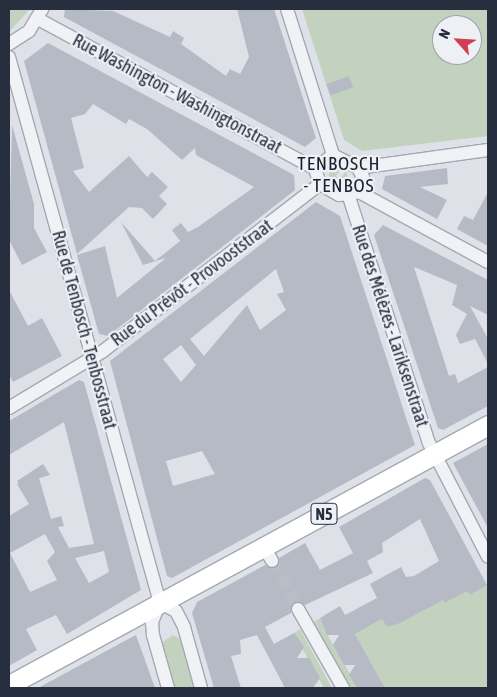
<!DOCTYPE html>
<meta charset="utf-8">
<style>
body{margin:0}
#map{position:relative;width:497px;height:697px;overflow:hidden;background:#dee1e8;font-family:"Asap Condensed",sans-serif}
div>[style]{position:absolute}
.green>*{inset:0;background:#c3d2bf}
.building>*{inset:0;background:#b5bac5;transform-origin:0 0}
.street-tunnel>*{height:12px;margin-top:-6px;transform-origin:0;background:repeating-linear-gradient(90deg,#b9bdc6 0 12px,transparent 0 18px)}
.roads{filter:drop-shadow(1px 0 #a3a8b2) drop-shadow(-1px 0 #a3a8b2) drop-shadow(0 1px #a3a8b2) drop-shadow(0 -1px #a3a8b2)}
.street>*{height:12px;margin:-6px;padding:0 6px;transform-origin:6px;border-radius:6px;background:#f1f2f6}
.primary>*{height:19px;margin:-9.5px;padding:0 9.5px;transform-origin:9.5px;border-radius:9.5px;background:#fff}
span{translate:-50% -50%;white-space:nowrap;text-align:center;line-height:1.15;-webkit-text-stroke:4.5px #edf0f5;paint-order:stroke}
.shield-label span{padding:1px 4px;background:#edf0f5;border:1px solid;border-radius:4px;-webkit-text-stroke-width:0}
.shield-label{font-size:16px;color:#272f3f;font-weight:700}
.street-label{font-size:18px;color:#272f3f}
.neighbourhood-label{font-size:19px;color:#192030;letter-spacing:1px}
.frame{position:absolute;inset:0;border:10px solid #272f3f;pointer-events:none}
.north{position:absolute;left:432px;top:15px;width:50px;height:50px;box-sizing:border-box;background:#edf0f5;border:1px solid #9ea3ac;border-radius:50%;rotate:296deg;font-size:14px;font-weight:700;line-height:20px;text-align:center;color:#272f3f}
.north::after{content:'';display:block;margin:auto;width:18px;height:22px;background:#d13e51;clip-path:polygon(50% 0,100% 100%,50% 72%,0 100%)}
</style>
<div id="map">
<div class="green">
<div style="clip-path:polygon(9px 9px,30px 9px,9px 32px)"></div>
<div style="clip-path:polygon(evenodd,302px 9px,488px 9px,488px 136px,362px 151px,344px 140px,302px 9px,442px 25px,472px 25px,472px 55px,442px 55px,442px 25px)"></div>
<div style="clip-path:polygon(329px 167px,341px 168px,336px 176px,340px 179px,346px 171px,350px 184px,329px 180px)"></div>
<div style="clip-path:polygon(487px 585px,488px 688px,385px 688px,355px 634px,382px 619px,387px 627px,443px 600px,444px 603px,465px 587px,470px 595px)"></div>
<div style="clip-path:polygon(320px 618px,326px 632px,358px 688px,350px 688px,314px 622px)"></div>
<div style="clip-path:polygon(300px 629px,332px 688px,324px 688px,319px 679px,294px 633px)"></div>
<div style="clip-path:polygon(173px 635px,180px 639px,194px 688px,173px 688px,161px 643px)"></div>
</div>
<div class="building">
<div style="clip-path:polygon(65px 9px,113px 11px,170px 37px,173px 31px,184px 38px,181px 44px,226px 76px,230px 69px,240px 74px,249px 57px,237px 9px,274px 9px,316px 138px,305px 147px,64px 17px)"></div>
<div style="clip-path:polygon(48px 43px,294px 175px,295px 190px,108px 336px,99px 334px,77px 255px,105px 246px,117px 298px,166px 258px,143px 265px,121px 222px,155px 261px,180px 241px,172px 230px,181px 223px,188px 232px,198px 227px,254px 187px,196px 155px,195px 148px,182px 160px,147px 129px,129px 119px,126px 124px,93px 104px,85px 114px,71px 118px,84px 168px,73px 171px,89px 192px,129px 156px,147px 177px,152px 172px,168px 187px,159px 196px,167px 204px,153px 219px,142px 208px,129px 207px,77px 254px,24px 61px)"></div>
<div style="left:349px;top:76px;width:12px;height:24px;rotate:70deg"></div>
<div style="clip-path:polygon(12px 125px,34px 204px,34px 228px,47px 252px,22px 265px,9px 240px)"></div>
<div style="clip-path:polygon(447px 168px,448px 184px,420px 187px,447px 200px,437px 219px,382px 189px,385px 176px)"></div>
<div style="clip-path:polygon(488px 192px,488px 246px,457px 229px,464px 216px,473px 220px)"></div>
<div style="clip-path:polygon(evenodd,316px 202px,340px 216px,415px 445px,172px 578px,167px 576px,110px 361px,316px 202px,276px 269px,284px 292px,277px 294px,286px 310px,260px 330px,247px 305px,204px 356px,190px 339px,276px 269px,316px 202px,181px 345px,196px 365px,181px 382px,163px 359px,181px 345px,316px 202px,202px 451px,215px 474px,173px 486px,166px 461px,202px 451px)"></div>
<div style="clip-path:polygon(383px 225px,488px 280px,488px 315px,470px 306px,488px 339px,488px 364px,475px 339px,460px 344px,456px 335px,467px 314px,452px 305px,457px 285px,414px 267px,449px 376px,455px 374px,458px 383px,488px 367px,488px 406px,443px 430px,438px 428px,374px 235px)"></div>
<div style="clip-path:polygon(9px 290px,28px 326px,42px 318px,62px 356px,13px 382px,9px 375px)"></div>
<div style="clip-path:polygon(evenodd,79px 380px,84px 382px,141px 590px,67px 634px,56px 615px,26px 629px,37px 650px,9px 666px,9px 516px,29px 504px,17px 484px,39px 478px,51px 519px,61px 516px,64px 526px,58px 527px,69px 548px,94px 544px,64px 422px,9px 455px,9px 421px,79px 380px,45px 534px,55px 552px,47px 561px,57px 580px,30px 592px,10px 553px,45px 534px,79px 380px,104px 551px,109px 572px,89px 583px,75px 558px,104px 551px)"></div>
<div style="clip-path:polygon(488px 444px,488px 528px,453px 463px)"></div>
<div style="clip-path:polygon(43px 464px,50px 475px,19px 484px,17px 481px)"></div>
<div style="clip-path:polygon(425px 478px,430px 480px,487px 585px,470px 595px,467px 591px,444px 603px,443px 600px,400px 623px,387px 627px,382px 619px,355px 634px,385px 688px,357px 688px,349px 675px,355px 665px,344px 665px,333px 645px,339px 635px,327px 635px,320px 618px,340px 606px,345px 615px,377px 598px,370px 584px,401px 567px,406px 577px,414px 576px,439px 561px,420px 519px,382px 543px,383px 552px,367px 561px,373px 573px,305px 605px,294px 602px,291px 613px,265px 627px,274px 644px,294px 633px,298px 638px,304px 647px,297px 658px,309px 658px,320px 678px,313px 688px,285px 688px,257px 635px,240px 640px,241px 654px,231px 656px,241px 688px,214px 688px,192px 613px,197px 602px,265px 565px,276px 568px,279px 558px,305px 543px,320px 570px,353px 553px,339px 527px)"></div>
<div style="clip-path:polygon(136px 635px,155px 688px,38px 688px,119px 644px)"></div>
</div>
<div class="street-tunnel">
<div style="left:272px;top:561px;width:55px;rotate:61.6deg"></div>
</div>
<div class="roads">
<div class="street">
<div style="left:287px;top:9px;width:153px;rotate:72.5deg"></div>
<div style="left:38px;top:19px;width:315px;rotate:28.4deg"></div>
<div style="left:9px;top:44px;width:24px;rotate:-33deg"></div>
<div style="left:29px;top:31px;width:26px;rotate:-59deg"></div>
<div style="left:9px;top:57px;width:566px;rotate:74.54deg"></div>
<div style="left:333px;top:155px;width:28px;rotate:27deg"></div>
<div style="left:358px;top:168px;width:10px;rotate:61deg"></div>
<div style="left:363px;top:177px;width:16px;rotate:105deg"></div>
<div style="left:359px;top:192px;width:20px;rotate:171deg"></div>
<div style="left:339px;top:195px;width:22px;rotate:-150deg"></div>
<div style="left:320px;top:184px;width:16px;rotate:-108deg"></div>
<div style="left:315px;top:169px;width:23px;rotate:-38deg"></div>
<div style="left:358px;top:168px;width:131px;rotate:-7.9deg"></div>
<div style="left:359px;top:192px;width:147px;rotate:28.5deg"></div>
<div style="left:349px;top:197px;width:259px;rotate:72deg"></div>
<div style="left:429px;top:443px;width:128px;rotate:62.6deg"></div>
<div style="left:9px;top:408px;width:110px;rotate:-31.2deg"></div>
<div style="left:103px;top:351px;width:274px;rotate:-37.6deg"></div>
<div style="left:264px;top:547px;width:16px;rotate:60deg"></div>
<div style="left:160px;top:603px;width:18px;rotate:27deg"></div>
<div style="left:176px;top:611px;width:18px;rotate:63deg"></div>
<div style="left:184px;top:627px;width:63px;rotate:74.4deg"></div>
<div style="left:160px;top:603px;width:21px;rotate:113deg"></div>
<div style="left:152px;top:622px;width:13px;rotate:86deg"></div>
<div style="left:153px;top:635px;width:55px;rotate:74.2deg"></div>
<div style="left:298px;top:609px;width:91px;rotate:60.3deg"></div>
</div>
<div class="primary">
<div style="left:9px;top:685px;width:545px;rotate:-28.49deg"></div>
</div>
</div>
<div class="shield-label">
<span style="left:324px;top:514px">N5</span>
</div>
<div class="street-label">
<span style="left:177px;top:94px;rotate:28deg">Rue Washington - Washingtonstraat</span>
<span style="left:192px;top:283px;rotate:-37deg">Rue du Prévôt - Provooststraat</span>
<span style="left:390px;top:326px;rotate:72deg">Rue des Mélèzes - Lariksenstraat</span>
<span style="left:84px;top:330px;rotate:75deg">Rue de Tenbosch - Tenbosstraat</span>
</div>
<div class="neighbourhood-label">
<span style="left:339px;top:175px">TENBOSCH<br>- TENBOS</span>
</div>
<div class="frame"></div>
<div class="north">N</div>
</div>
